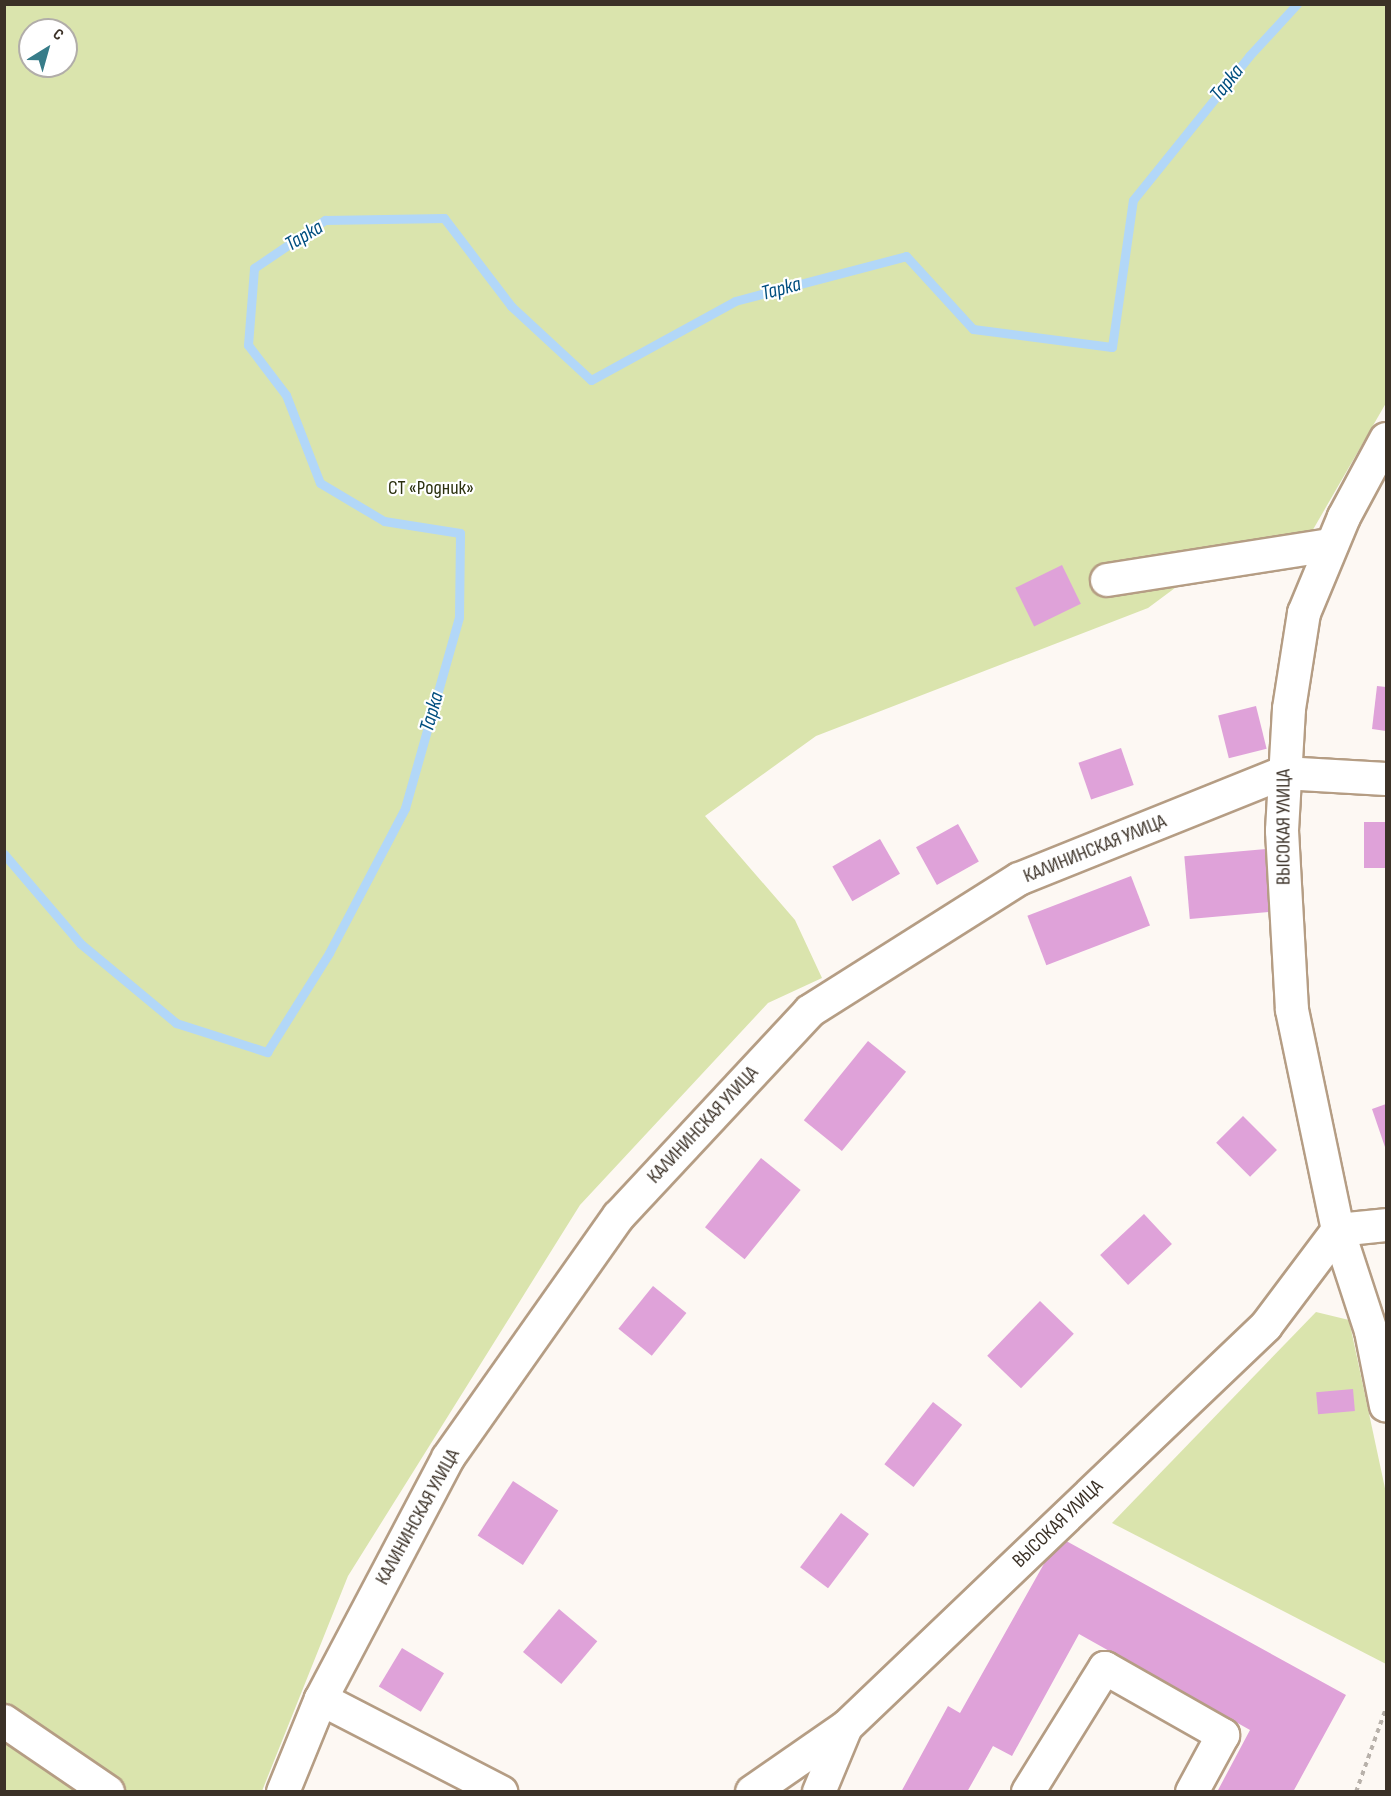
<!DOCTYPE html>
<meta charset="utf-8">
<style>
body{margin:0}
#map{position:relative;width:1391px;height:1796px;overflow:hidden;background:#fdf8f3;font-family:"Sofia Sans Condensed",sans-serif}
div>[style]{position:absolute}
.green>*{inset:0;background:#dae4ad}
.stream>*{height:9px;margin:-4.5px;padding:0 4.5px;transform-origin:4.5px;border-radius:4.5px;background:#b2d7f8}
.building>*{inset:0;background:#dfa2d9;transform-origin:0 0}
.path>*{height:4px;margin-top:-2px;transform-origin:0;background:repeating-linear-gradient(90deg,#b8b1aa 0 4.5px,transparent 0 9px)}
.roads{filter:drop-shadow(2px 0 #b59d84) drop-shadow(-2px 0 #b59d84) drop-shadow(0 2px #b59d84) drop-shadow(0 -2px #b59d84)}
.minor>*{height:32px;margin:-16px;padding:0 16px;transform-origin:16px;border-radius:16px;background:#fff}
span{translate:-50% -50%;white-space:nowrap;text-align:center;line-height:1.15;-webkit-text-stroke:4.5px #fff;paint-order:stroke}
.park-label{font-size:20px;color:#2c310f}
.street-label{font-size:20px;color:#3b3127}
.water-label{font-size:21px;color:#004e7f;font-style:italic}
.frame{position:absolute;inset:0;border:6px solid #3b3127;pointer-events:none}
.north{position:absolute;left:18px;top:18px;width:60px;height:60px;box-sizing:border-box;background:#fff;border:2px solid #b1ada9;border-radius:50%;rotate:37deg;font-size:16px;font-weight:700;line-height:24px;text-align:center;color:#3b3127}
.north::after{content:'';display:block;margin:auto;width:21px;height:27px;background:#377c89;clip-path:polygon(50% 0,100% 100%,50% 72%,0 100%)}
</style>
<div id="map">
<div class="green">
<div style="clip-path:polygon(evenodd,5px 5px,1386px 5px,1386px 403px,1303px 547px,1210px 562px,1148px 608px,816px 736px,705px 816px,795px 920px,822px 978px,768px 1003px,580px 1205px,348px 1576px,262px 1791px,5px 1792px,5px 5px,30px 30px,66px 30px,66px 66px,30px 66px,30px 30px)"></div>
<div style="clip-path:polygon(1316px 1312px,1349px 1320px,1386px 1493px,1386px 1664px,1112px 1523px)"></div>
</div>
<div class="stream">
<div style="left:4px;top:854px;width:118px;rotate:49.5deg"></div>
<div style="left:81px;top:944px;width:124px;rotate:39.7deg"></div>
<div style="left:176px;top:1023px;width:96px;rotate:17.7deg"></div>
<div style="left:267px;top:1052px;width:117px;rotate:-57.9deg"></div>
<div style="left:329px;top:953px;width:164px;rotate:-62.3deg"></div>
<div style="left:405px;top:808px;width:198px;rotate:-74.2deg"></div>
<div style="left:459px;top:617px;width:84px;rotate:-89.3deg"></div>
<div style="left:460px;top:533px;width:77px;rotate:-171deg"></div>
<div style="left:384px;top:521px;width:74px;rotate:-149.3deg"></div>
<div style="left:320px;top:483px;width:94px;rotate:-111.1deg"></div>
<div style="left:286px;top:395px;width:63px;rotate:-127.2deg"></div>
<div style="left:248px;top:345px;width:77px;rotate:-85.5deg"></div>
<div style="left:254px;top:268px;width:86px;rotate:-34.1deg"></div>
<div style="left:325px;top:220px;width:119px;rotate:-1deg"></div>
<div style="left:444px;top:218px;width:111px;rotate:52.7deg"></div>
<div style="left:511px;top:306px;width:109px;rotate:42.8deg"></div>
<div style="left:591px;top:380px;width:164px;rotate:-28.7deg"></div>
<div style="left:735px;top:301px;width:177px;rotate:-14.7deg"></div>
<div style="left:906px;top:256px;width:99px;rotate:47.5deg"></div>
<div style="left:973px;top:329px;width:140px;rotate:7.4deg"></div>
<div style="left:1112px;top:347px;width:148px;rotate:-81.9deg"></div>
<div style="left:1133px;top:200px;width:185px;rotate:-51.1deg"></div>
<div style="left:1249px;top:56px;width:71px;rotate:-47.3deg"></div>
</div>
<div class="building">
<div style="left:1062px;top:565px;width:43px;height:52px;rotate:64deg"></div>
<div style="clip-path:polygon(1377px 686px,1386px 687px,1386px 731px,1372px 729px)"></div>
<div style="left:1256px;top:706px;width:44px;height:39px;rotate:76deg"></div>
<div style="left:1121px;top:748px;width:39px;height:45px;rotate:71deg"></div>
<div style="left:1364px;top:822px;width:22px;height:46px"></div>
<div style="left:958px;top:824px;width:43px;height:48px;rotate:61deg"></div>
<div style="left:880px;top:839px;width:40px;height:55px;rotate:60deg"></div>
<div style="left:1266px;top:849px;width:63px;height:82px;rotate:85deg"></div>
<div style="left:1131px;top:876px;width:53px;height:111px;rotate:69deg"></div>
<div style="left:868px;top:1041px;width:49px;height:102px;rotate:39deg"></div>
<div style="clip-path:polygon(1386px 1104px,1386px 1150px,1372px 1109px)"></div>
<div style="left:1243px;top:1116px;width:48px;height:38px;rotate:45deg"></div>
<div style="left:761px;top:1158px;width:51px;height:89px;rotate:39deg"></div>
<div style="left:1144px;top:1214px;width:41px;height:60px;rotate:47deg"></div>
<div style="left:653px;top:1286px;width:43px;height:55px;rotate:39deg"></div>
<div style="left:1040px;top:1301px;width:47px;height:76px;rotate:44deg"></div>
<div style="left:1353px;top:1389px;width:22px;height:37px;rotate:85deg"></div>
<div style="left:933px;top:1402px;width:37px;height:79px;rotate:38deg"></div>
<div style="left:513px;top:1481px;width:54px;height:65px;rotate:33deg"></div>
<div style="left:841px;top:1513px;width:35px;height:68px;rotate:37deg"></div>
<div style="clip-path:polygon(1059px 1537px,1346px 1695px,1293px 1792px,1217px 1792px,1250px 1730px,1079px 1634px,1012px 1756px,993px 1746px,967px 1792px,901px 1792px,948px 1706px,960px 1713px)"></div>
<div style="left:559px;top:1609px;width:50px;height:56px;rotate:40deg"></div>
<div style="left:402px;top:1648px;width:49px;height:45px;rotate:31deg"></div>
</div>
<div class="path">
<div style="left:1356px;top:1792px;width:89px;rotate:-70.3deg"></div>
</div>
<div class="roads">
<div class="minor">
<div style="left:1386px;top:439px;width:89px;rotate:118.3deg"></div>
<div style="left:1344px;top:517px;width:104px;rotate:112.6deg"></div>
<div style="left:1304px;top:613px;width:97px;rotate:98.9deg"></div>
<div style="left:1289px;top:709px;width:122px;rotate:93.3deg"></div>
<div style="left:1282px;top:831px;width:179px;rotate:86.8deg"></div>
<div style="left:1292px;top:1010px;width:225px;rotate:78.2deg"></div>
<div style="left:1338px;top:1230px;width:106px;rotate:71.9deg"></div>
<div style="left:1371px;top:1331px;width:76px;rotate:78.7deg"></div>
<div style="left:1107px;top:580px;width:227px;rotate:-8.9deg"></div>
<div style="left:321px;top:1699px;width:203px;rotate:27.3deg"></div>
<div style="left:4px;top:1721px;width:126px;rotate:34.3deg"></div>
<div style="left:283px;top:1792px;width:100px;rotate:-67.8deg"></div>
<div style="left:321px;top:1699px;width:272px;rotate:-62.2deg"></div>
<div style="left:448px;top:1458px;width:296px;rotate:-54.8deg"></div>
<div style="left:619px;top:1216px;width:280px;rotate:-47deg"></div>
<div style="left:810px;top:1011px;width:247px;rotate:-32.3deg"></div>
<div style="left:1019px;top:879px;width:284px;rotate:-21.9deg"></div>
<div style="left:1283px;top:773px;width:103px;rotate:3.3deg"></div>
<div style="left:752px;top:1792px;width:114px;rotate:-34.7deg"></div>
<div style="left:846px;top:1727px;width:581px;rotate:-43.67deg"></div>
<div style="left:1266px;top:1326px;width:120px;rotate:-53.1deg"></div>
<div style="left:1338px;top:1230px;width:48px;rotate:-5.9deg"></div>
<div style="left:819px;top:1792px;width:70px;rotate:-67.4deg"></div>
<div style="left:1028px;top:1792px;width:146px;rotate:-58.2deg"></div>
<div style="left:1105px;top:1668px;width:136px;rotate:29.6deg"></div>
<div style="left:1223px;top:1735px;width:65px;rotate:118.5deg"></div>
</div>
</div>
<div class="park-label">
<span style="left:431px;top:488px">СТ «Родник»</span>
</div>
<div class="street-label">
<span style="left:1284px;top:827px;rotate:-90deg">ВЫСОКАЯ УЛИЦА</span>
<span style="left:1095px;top:849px;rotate:-22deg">КАЛИНИНСКАЯ УЛИЦА</span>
<span style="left:703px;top:1125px;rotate:-47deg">КАЛИНИНСКАЯ УЛИЦА</span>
<span style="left:418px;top:1517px;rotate:-61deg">КАЛИНИНСКАЯ УЛИЦА</span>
<span style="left:1058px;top:1524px;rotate:-44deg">ВЫСОКАЯ УЛИЦА</span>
</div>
<div class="water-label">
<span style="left:1227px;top:83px;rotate:-51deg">Тарка</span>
<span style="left:304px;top:236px;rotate:-31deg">Тарка</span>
<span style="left:781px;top:289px;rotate:-15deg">Тарка</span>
<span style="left:432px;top:712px;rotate:-74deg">Тарка</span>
</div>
<div class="frame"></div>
<div class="north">С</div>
</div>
